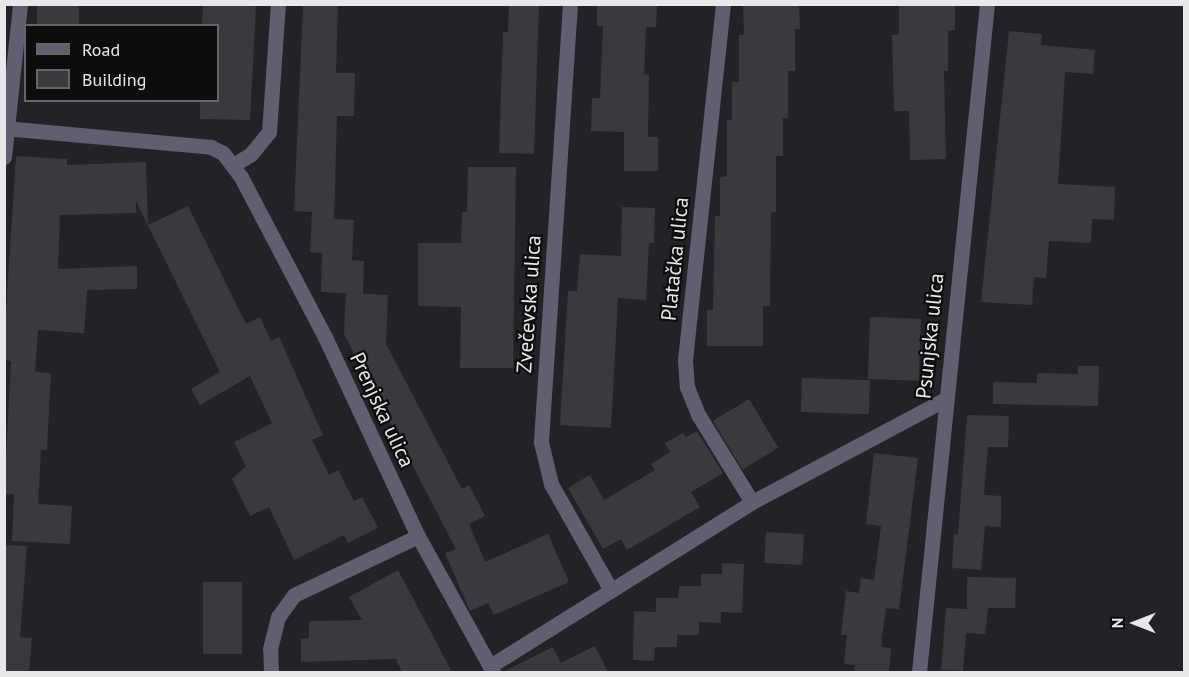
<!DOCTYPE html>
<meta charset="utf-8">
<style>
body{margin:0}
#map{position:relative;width:1189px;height:677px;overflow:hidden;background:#232327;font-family:"PT Sans",sans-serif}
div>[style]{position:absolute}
.building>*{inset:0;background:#3a3a3e;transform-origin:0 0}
.minor>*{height:15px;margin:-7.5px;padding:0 7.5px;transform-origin:7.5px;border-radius:7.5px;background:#605e71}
span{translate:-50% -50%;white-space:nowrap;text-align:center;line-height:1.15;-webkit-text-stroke:4.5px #0d0d0e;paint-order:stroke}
.street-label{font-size:21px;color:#e8e8ea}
.frame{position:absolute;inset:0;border:6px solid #e8e8ea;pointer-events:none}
.legend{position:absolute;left:24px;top:24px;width:195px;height:78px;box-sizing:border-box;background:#0d0d0e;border:2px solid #656566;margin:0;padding:8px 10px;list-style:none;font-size:18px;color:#e8e8ea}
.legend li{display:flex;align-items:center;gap:12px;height:30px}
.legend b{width:30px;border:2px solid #656566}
.north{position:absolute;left:1105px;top:593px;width:60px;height:60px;-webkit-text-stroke:4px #0d0d0e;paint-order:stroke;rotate:270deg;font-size:16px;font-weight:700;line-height:24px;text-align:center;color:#e8e8ea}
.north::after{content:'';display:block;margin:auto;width:21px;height:27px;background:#e8e8ea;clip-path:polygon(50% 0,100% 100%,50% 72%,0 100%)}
</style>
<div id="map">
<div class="building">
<div style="left:37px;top:4px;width:42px;height:22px"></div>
<div style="clip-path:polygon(203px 4px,256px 4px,250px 120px,200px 119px,200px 100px,218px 100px,218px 26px,202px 26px)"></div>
<div style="clip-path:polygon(303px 4px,338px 4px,336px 73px,355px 73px,354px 116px,337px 116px,334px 219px,354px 220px,352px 260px,364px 261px,363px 294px,321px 292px,322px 253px,310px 252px,312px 212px,294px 211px)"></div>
<div style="clip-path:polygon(509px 4px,539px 4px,534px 154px,499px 153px,503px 32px,508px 32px)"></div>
<div style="clip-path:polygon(597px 4px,657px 4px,656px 27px,646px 27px,644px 74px,649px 75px,648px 137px,658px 137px,658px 171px,624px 171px,624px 132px,591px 131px,592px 98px,600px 98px,603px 26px,597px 26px)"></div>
<div style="clip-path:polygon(743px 4px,799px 4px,800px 29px,795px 29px,795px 71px,788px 71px,788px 118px,783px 118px,783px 156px,776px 156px,776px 212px,771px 212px,770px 306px,763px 306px,763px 346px,707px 346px,707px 310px,713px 310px,715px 216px,720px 216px,720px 177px,727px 176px,727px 120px,732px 120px,732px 82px,739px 82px,739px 35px,744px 35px)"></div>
<div style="clip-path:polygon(899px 4px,955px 4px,955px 30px,948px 31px,948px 71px,944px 71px,946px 159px,910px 160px,909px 111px,894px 111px,892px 35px,899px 35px)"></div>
<div style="clip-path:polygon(1009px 31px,1042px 34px,1041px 45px,1095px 50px,1093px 74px,1065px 72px,1058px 184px,1115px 187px,1114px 220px,1092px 219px,1091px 243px,1049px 241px,1046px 278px,1034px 277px,1032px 305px,981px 302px)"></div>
<div style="clip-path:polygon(16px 156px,67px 159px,67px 165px,146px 162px,148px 225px,188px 206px,246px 324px,260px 317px,271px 341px,279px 337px,323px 435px,312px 440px,329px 475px,338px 470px,354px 501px,362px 497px,378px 528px,348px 543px,344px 535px,294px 560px,269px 507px,250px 516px,232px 479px,246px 466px,234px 442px,272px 423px,250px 376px,200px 405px,191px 389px,220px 372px,136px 201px,136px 213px,60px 215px,58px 269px,137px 266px,137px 289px,87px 290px,84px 333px,38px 330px,35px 372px,51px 373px,47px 450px,41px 450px,38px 504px,72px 506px,70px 544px,12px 541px,14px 494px,4px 494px,11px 361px,4px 360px,4px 342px)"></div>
<div style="clip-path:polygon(468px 167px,516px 167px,513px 368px,460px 368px,461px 307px,418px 306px,418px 243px,461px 243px,462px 212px,467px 212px)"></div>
<div style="clip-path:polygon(622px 207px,655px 208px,654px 243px,649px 243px,646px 300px,618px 298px,611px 428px,560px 425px,568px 291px,577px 291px,580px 254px,621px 256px)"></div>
<div style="clip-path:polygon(346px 293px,388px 295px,386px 344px,462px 489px,469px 485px,485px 516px,469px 524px,485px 562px,548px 534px,569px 582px,494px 615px,488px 603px,470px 611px,445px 553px,456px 549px,344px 334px)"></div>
<div style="left:870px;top:317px;width:51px;height:62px;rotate:2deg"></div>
<div style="clip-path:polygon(1078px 366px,1099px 366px,1098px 406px,993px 404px,993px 382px,1037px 383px,1037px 373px,1078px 374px)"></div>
<div style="left:802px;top:378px;width:68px;height:34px;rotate:2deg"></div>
<div style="left:749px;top:399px;width:57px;height:42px;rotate:59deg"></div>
<div style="clip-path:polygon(967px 415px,1009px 416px,1008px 447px,988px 447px,984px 495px,1001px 496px,1001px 527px,985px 526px,981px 570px,952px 568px,954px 534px,958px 535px)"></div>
<div style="clip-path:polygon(697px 431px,723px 473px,691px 492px,700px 507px,627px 550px,621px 539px,603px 549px,568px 488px,590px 475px,604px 500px,655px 470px,651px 464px,670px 452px,665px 443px,683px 433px,686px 437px)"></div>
<div style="clip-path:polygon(874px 453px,918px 458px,899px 609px,886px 608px,881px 647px,891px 648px,889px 672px,854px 672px,855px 665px,844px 664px,847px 635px,841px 635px,846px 591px,859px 593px,861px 578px,874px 580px,881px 526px,866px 524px)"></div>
<div style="left:766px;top:532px;width:38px;height:31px;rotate:3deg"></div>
<div style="clip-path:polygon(4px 545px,27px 546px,20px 637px,32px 638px,29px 672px,4px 672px)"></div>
<div style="clip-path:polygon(722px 563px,744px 564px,742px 613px,721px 612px,721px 623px,699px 622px,699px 635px,677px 635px,677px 647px,655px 647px,654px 661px,633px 660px,634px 611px,656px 612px,656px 598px,678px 598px,679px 586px,701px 586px,701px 574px,722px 574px)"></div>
<div style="clip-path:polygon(398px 570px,452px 672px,402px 672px,396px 659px,301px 662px,301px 639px,309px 638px,309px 621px,362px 620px,349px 597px)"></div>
<div style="clip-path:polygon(967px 577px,1016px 578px,1015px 608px,988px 608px,985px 634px,966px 633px,963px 671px,941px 670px,946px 608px,967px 609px)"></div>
<div style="left:203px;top:582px;width:39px;height:72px"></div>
<div style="clip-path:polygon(595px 646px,608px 672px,503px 672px,553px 647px,561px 663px)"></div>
</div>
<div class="minor">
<div style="left:570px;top:4px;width:439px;rotate:93.8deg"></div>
<div style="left:541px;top:442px;width:43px;rotate:76.6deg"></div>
<div style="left:551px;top:484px;width:122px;rotate:60.5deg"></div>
<div style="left:723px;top:4px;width:358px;rotate:96.1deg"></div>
<div style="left:685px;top:360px;width:27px;rotate:86deg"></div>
<div style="left:687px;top:387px;width:31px;rotate:68deg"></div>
<div style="left:699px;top:416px;width:101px;rotate:58.4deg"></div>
<div style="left:4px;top:128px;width:208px;rotate:5.2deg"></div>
<div style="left:211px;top:147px;width:13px;rotate:27deg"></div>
<div style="left:223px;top:153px;width:30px;rotate:53deg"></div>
<div style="left:241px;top:177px;width:181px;rotate:62.3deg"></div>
<div style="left:325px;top:337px;width:220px;rotate:65deg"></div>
<div style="left:418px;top:536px;width:155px;rotate:61.1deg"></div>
<div style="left:4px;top:157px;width:154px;rotate:-84deg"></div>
<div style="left:233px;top:165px;width:21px;rotate:-31deg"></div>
<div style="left:251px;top:154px;width:28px;rotate:-51deg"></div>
<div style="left:269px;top:132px;width:128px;rotate:-86deg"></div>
<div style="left:490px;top:666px;width:309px;rotate:-32deg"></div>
<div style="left:752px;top:502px;width:217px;rotate:-28deg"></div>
<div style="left:271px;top:672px;width:23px;rotate:-92deg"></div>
<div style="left:270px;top:649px;width:33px;rotate:-76deg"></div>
<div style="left:278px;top:617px;width:27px;rotate:-54deg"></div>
<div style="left:294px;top:595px;width:137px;rotate:-25.4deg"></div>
<div style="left:919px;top:672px;width:671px;rotate:-84.19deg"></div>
</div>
<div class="street-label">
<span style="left:675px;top:259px;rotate:-84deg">Platačka ulica</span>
<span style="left:529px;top:304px;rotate:-86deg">Zvečevska ulica</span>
<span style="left:930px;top:336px;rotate:-84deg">Psunjska ulica</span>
<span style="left:382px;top:410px;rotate:65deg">Prenjska ulica</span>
</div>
<div class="frame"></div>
<ul class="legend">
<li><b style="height:8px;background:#605e71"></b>Road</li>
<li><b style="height:16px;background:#3a3a3e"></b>Building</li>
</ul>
<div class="north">N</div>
</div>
